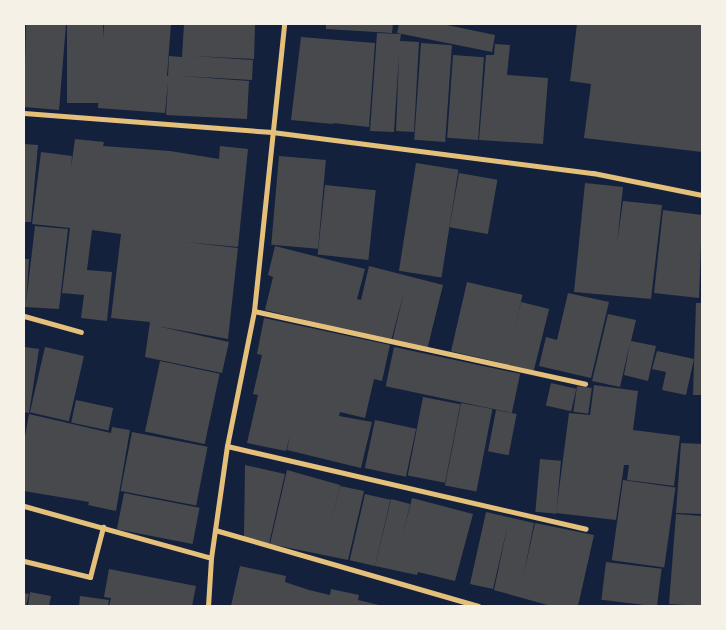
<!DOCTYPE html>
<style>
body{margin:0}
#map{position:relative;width:726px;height:630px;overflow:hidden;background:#14213d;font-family:"Noto Sans",sans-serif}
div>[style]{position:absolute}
.building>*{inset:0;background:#48494c;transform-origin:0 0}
.minor>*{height:5px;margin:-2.5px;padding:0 2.5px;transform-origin:2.5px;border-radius:2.5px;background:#e5c07b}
span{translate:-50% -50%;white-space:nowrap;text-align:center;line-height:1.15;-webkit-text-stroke:4px #f6f1e7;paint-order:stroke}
.frame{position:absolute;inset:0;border:25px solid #f6f1e7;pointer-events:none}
</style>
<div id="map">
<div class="building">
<div style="clip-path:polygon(26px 24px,66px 24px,59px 110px,24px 107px)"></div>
<div style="left:67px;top:24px;width:36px;height:79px"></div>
<div style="clip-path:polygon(104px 24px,171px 24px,167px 76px,168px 76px,169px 56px,182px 57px,184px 24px,255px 24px,254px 59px,193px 56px,253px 60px,252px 80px,181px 76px,249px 81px,247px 119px,166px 115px,168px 81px,165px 113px,98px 108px)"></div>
<div style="clip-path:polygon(326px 24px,393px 24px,392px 33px,326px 29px)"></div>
<div style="clip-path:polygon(399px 24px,442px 24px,495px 35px,492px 52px,397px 33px)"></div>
<div style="clip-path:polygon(577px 24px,702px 24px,702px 152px,584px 138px,591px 84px,570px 81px)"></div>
<div style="clip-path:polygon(377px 33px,401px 34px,400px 41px,419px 42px,414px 132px,396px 131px,399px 55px,394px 132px,370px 131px)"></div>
<div style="clip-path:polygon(301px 37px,375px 43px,369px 127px,333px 123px,334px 106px,333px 124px,291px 120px)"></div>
<div style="left:421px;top:43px;width:31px;height:97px;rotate:4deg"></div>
<div style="clip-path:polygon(495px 44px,510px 45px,507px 75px,548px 78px,543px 144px,479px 140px,486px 55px,494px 55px)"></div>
<div style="left:453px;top:55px;width:31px;height:83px;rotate:4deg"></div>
<div style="clip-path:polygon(75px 139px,104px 142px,103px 146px,170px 151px,219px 159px,220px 146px,248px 149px,238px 247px,185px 242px,238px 248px,228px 339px,157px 326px,229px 342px,222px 373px,145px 357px,162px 238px,150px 322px,111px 318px,121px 234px,92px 230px,87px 270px,112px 272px,107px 321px,81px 318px,84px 295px,62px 293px,70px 228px,32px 224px,41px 152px,72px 156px,71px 168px)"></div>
<div style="clip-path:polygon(24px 144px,38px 145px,31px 222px,24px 222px)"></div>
<div style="left:279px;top:156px;width:47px;height:89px;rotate:5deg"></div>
<div style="left:416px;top:163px;width:43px;height:109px;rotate:9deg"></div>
<div style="left:459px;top:173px;width:39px;height:55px;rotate:10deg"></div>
<div style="clip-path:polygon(585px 183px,623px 187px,617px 243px,623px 201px,662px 205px,651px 299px,574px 292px)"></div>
<div style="left:325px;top:185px;width:51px;height:70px;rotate:6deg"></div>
<div style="clip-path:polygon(663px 210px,702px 215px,699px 298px,654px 293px)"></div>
<div style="clip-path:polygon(35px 226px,68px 229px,59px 309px,24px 307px,24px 259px,29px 259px,26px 303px)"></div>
<div style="clip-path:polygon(275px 246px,365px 269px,357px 299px,361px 300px,369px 266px,443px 285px,427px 350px,392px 342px,404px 292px,391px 341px,265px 310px,273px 277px,268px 275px)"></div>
<div style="left:467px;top:282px;width:57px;height:71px;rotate:13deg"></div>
<div style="clip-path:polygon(568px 293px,609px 302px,591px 378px,539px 366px,546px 337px,557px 340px)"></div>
<div style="left:521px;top:302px;width:29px;height:64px;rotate:14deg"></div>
<div style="clip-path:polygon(696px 303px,702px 303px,702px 395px,693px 395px)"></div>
<div style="clip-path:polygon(608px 314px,636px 320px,631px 341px,656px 346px,648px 381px,624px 375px,630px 343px,620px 387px,592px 381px)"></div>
<div style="clip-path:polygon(264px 318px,390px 345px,382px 381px,374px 379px,365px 418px,340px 412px,339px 416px,372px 422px,361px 468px,287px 450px,290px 436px,286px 451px,247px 443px,258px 395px,253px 394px,262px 355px,257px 354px)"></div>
<div style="clip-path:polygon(24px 347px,39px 349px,29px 413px,24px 412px)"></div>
<div style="left:45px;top:347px;width:40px;height:67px;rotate:13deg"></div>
<div style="left:394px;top:347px;width:129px;height:40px;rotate:12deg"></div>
<div style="clip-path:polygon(657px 351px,694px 359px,686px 395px,662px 390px,666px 372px,652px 369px)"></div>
<div style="left:160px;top:361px;width:61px;height:72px;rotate:12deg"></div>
<div style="left:551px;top:383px;width:26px;height:23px;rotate:13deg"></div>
<div style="clip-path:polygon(594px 385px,638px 391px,633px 430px,680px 436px,674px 486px,627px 480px,629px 465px,624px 465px,616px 520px,556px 513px,569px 413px,590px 415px)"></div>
<div style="left:577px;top:386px;width:15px;height:26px;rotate:8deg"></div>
<div style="left:423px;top:397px;width:38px;height:80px;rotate:11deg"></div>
<div style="left:76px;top:400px;width:38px;height:23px;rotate:12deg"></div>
<div style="left:461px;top:403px;width:32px;height:84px;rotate:11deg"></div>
<div style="left:496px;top:410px;width:21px;height:42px;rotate:11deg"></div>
<div style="clip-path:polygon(29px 414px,111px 433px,112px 427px,130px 430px,116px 511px,88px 505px,89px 502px,24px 491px,24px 442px)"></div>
<div style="left:375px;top:420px;width:42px;height:49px;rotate:12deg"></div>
<div style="left:132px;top:432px;width:77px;height:60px;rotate:11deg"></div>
<div style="clip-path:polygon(681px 443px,702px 444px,702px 514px,676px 513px)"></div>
<div style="left:540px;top:459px;width:21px;height:53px;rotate:5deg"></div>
<div style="clip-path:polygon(245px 465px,285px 474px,269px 544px,244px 538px)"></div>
<div style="clip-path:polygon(287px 470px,340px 485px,329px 531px,340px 486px,364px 491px,348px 560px,270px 544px)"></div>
<div style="left:623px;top:480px;width:53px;height:81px;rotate:8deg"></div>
<div style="left:124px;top:493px;width:77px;height:37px;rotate:11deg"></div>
<div style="left:365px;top:494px;width:26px;height:68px;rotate:13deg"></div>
<div style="clip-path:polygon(412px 498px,473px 514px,455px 581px,418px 572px,417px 575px,375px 566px,391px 499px,410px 504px,403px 534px)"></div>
<div style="clip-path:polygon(486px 512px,534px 523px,523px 578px,535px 523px,594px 535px,578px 606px,551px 606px,494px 590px,508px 524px,493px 589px,470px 584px)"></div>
<div style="clip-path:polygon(676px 514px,702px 516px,702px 606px,669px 604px)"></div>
<div style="left:606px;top:562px;width:56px;height:38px;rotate:7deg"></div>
<div style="clip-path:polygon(240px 566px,286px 576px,285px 582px,309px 590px,330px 595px,331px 589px,359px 595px,358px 600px,383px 606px,231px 606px)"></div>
<div style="clip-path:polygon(109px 569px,196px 586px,192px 606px,109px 606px,111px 598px,104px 597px)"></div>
<div style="clip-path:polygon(30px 592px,51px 596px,49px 606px,28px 606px)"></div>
<div style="clip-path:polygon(24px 593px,29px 594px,26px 606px,24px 606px)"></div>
<div style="clip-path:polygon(80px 596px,109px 600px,108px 606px,79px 606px)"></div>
</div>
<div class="minor">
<div style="left:24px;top:113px;width:249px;rotate:4.4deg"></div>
<div style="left:272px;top:132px;width:324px;rotate:7.3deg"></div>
<div style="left:593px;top:173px;width:111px;rotate:11.4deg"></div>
<div style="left:254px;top:311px;width:339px;rotate:12.4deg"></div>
<div style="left:24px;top:316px;width:59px;rotate:15.7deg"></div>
<div style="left:227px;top:446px;width:368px;rotate:13deg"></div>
<div style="left:24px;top:506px;width:194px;rotate:15.5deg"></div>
<div style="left:215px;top:530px;width:274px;rotate:16.1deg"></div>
<div style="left:24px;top:561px;width:68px;rotate:13.6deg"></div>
<div style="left:90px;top:577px;width:52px;rotate:-75.4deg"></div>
<div style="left:208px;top:606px;width:48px;rotate:-86.4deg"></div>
<div style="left:211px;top:558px;width:113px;rotate:-81.9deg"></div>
<div style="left:227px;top:446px;width:138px;rotate:-78.7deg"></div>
<div style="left:254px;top:311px;width:289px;rotate:-84deg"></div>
</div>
<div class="frame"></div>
</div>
